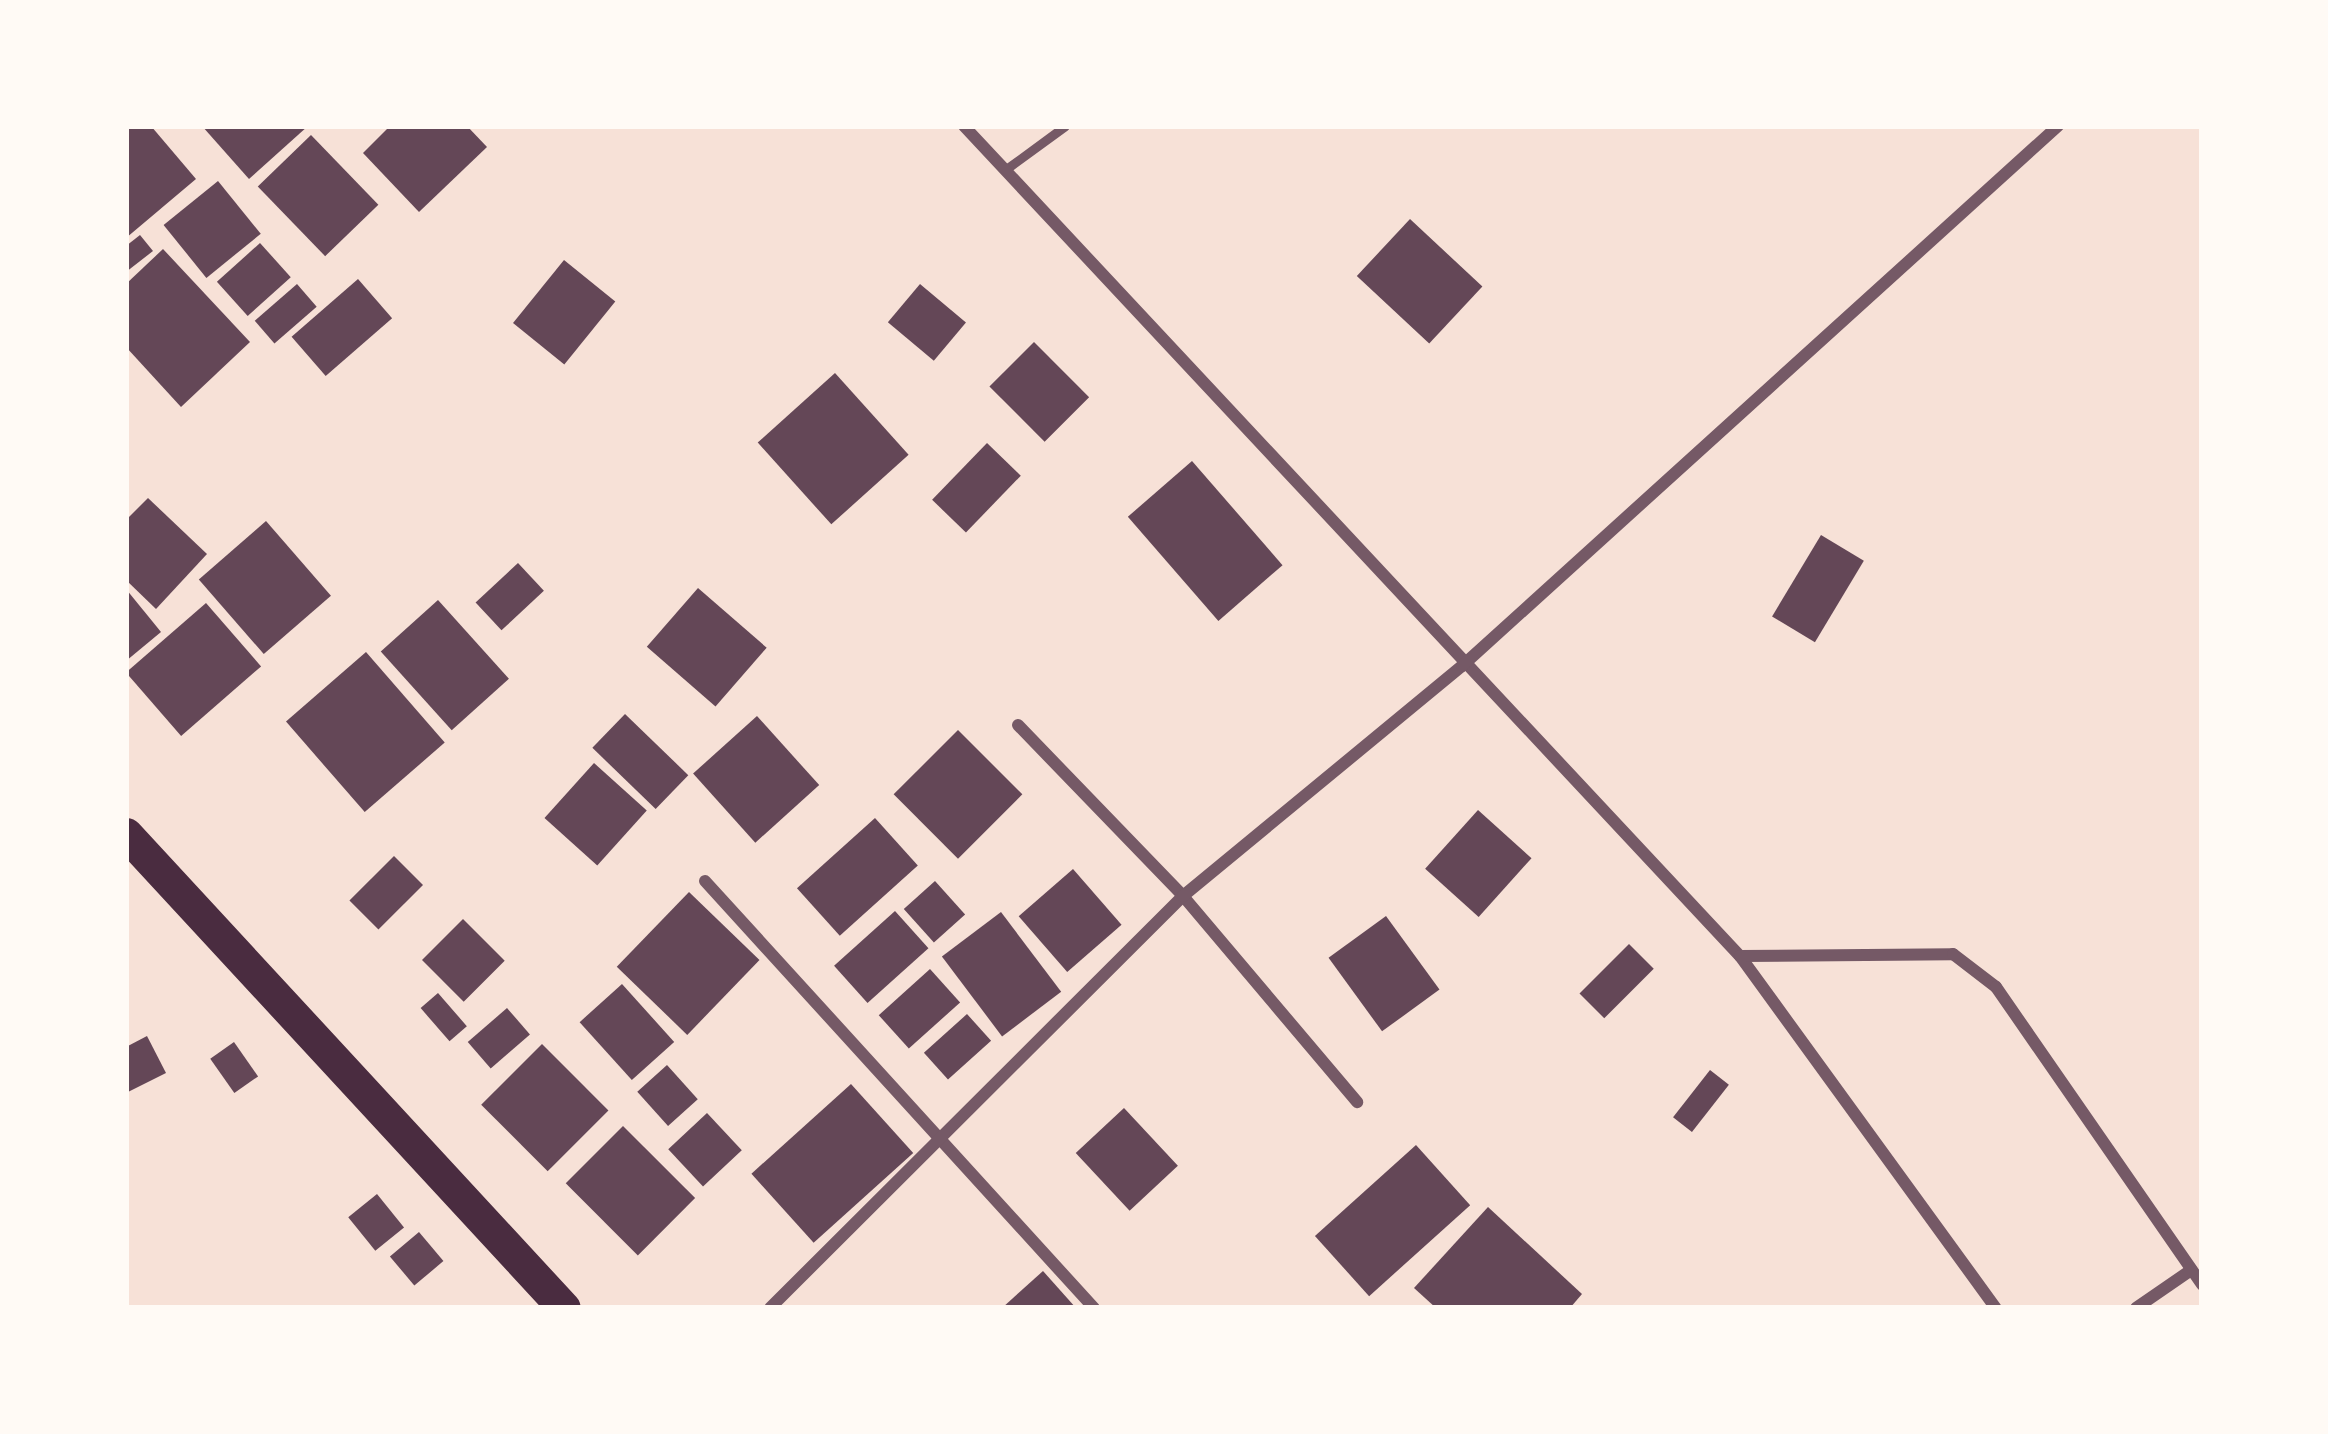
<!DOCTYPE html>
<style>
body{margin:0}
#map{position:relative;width:2328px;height:1434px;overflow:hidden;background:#f7e1d7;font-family:Poppins,sans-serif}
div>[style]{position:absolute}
.building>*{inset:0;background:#644757;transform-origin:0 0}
.service>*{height:9px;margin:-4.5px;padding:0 4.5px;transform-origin:4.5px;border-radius:4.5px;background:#755966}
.minor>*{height:12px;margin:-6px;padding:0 6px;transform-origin:6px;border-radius:6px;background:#755966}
.trunk>*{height:33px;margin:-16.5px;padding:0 16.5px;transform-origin:16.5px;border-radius:16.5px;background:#4a2c40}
span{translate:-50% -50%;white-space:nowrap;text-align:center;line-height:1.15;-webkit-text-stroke:12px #fffaf5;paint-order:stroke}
.frame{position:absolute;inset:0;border:129px solid #fffaf5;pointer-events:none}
</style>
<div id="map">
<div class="building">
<div style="clip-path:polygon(126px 126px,151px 126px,196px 179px,126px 238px)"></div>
<div style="clip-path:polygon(202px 126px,308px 126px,249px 179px)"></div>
<div style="clip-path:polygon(390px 126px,467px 126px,487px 147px,419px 212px,363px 153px)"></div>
<div style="left:311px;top:135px;width:97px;height:74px;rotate:46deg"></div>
<div style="left:218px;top:181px;width:68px;height:70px;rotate:51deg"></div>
<div style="left:1410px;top:219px;width:99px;height:78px;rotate:43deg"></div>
<div style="clip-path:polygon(140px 235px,153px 251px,126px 272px,126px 246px)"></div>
<div style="left:260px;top:243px;width:46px;height:58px;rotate:48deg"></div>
<div style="clip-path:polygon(163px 249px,250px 342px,181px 407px,126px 347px,126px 284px)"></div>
<div style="left:564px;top:260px;width:66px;height:81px;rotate:39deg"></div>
<div style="left:358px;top:279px;width:52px;height:88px;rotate:49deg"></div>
<div style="left:297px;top:284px;width:30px;height:56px;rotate:49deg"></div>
<div style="left:920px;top:284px;width:60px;height:50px;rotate:40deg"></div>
<div style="left:1034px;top:342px;width:78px;height:63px;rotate:45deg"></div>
<div style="left:835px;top:373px;width:110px;height:104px;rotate:48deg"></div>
<div style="left:987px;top:443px;width:47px;height:79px;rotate:44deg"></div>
<div style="left:1192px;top:461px;width:138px;height:85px;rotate:49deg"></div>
<div style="clip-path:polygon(148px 498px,207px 554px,156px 609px,126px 580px,126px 520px)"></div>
<div style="left:266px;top:521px;width:99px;height:89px;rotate:49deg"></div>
<div style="left:1821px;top:535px;width:50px;height:95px;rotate:31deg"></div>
<div style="left:518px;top:563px;width:38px;height:58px;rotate:47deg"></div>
<div style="left:698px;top:588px;width:91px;height:78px;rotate:41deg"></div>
<div style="clip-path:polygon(126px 589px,161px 632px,126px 661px)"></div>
<div style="left:438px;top:600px;width:106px;height:77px;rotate:48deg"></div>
<div style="left:206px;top:603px;width:84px;height:106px;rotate:49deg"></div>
<div style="left:366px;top:652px;width:120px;height:106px;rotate:49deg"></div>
<div style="left:625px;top:714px;width:88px;height:47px;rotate:44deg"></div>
<div style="left:757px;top:716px;width:93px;height:86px;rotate:48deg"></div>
<div style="left:958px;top:730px;width:91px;height:91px;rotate:45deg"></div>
<div style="left:594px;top:763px;width:71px;height:74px;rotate:42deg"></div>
<div style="left:1478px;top:810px;width:72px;height:79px;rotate:42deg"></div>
<div style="left:875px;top:818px;width:64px;height:105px;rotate:48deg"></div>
<div style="left:394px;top:856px;width:41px;height:63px;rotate:45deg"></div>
<div style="left:1073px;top:869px;width:74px;height:72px;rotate:49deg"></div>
<div style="left:935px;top:881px;width:45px;height:42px;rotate:48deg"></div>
<div style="left:689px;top:892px;width:98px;height:104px;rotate:44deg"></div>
<div style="left:895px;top:911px;width:50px;height:82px;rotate:48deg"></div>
<div style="left:1001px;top:912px;width:100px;height:74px;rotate:53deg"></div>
<div style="left:1386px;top:916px;width:91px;height:71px;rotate:54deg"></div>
<div style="left:463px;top:919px;width:59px;height:58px;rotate:45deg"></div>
<div style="left:1629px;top:944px;width:35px;height:70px;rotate:45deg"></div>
<div style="left:930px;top:969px;width:45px;height:69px;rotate:48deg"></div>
<div style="left:622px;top:984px;width:78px;height:57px;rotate:48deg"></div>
<div style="left:438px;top:993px;width:44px;height:23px;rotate:49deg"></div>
<div style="left:507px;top:1008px;width:35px;height:52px;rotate:49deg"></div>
<div style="left:967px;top:1014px;width:36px;height:58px;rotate:48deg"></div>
<div style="clip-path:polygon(147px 1036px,166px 1073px,126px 1093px,126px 1047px)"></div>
<div style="left:234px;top:1042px;width:42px;height:29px;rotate:55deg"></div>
<div style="left:542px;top:1044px;width:94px;height:86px;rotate:45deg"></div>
<div style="left:667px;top:1065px;width:46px;height:40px;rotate:48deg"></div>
<div style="left:1710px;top:1070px;width:24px;height:60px;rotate:38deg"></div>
<div style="left:851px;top:1084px;width:93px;height:134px;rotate:48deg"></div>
<div style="left:1124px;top:1108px;width:79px;height:66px;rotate:47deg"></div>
<div style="left:707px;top:1113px;width:51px;height:53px;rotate:47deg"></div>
<div style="left:623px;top:1126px;width:102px;height:81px;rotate:45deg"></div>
<div style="left:1416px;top:1145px;width:81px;height:136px;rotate:48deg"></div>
<div style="left:377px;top:1194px;width:43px;height:37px;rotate:51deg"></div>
<div style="clip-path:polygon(1488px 1207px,1582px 1294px,1570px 1308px,1436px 1308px,1414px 1288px)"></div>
<div style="left:419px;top:1232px;width:38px;height:38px;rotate:50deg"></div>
<div style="clip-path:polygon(1043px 1271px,1076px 1308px,1002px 1308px)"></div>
</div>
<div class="service">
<div style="left:1009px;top:167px;width:69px;rotate:-36.2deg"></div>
</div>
<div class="minor">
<div style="left:964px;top:126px;width:1136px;rotate:46.93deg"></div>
<div style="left:1740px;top:956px;width:435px;rotate:54deg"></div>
<div style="left:1018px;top:725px;width:238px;rotate:46deg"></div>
<div style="left:1183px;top:896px;width:270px;rotate:49.8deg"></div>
<div style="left:705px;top:881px;width:578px;rotate:47.67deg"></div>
<div style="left:1740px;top:956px;width:213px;rotate:-0.5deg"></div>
<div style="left:1953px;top:954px;width:54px;rotate:37.5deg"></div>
<div style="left:1996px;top:987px;width:362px;rotate:55.3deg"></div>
<div style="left:770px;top:1308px;width:583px;rotate:-44.93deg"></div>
<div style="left:1183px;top:896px;width:362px;rotate:-39.5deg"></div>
<div style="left:1462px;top:666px;width:804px;rotate:-42.18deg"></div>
<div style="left:2136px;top:1308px;width:67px;rotate:-34.6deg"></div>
</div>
<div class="trunk">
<div style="left:126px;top:834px;width:645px;rotate:47.26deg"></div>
</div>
<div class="frame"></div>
</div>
